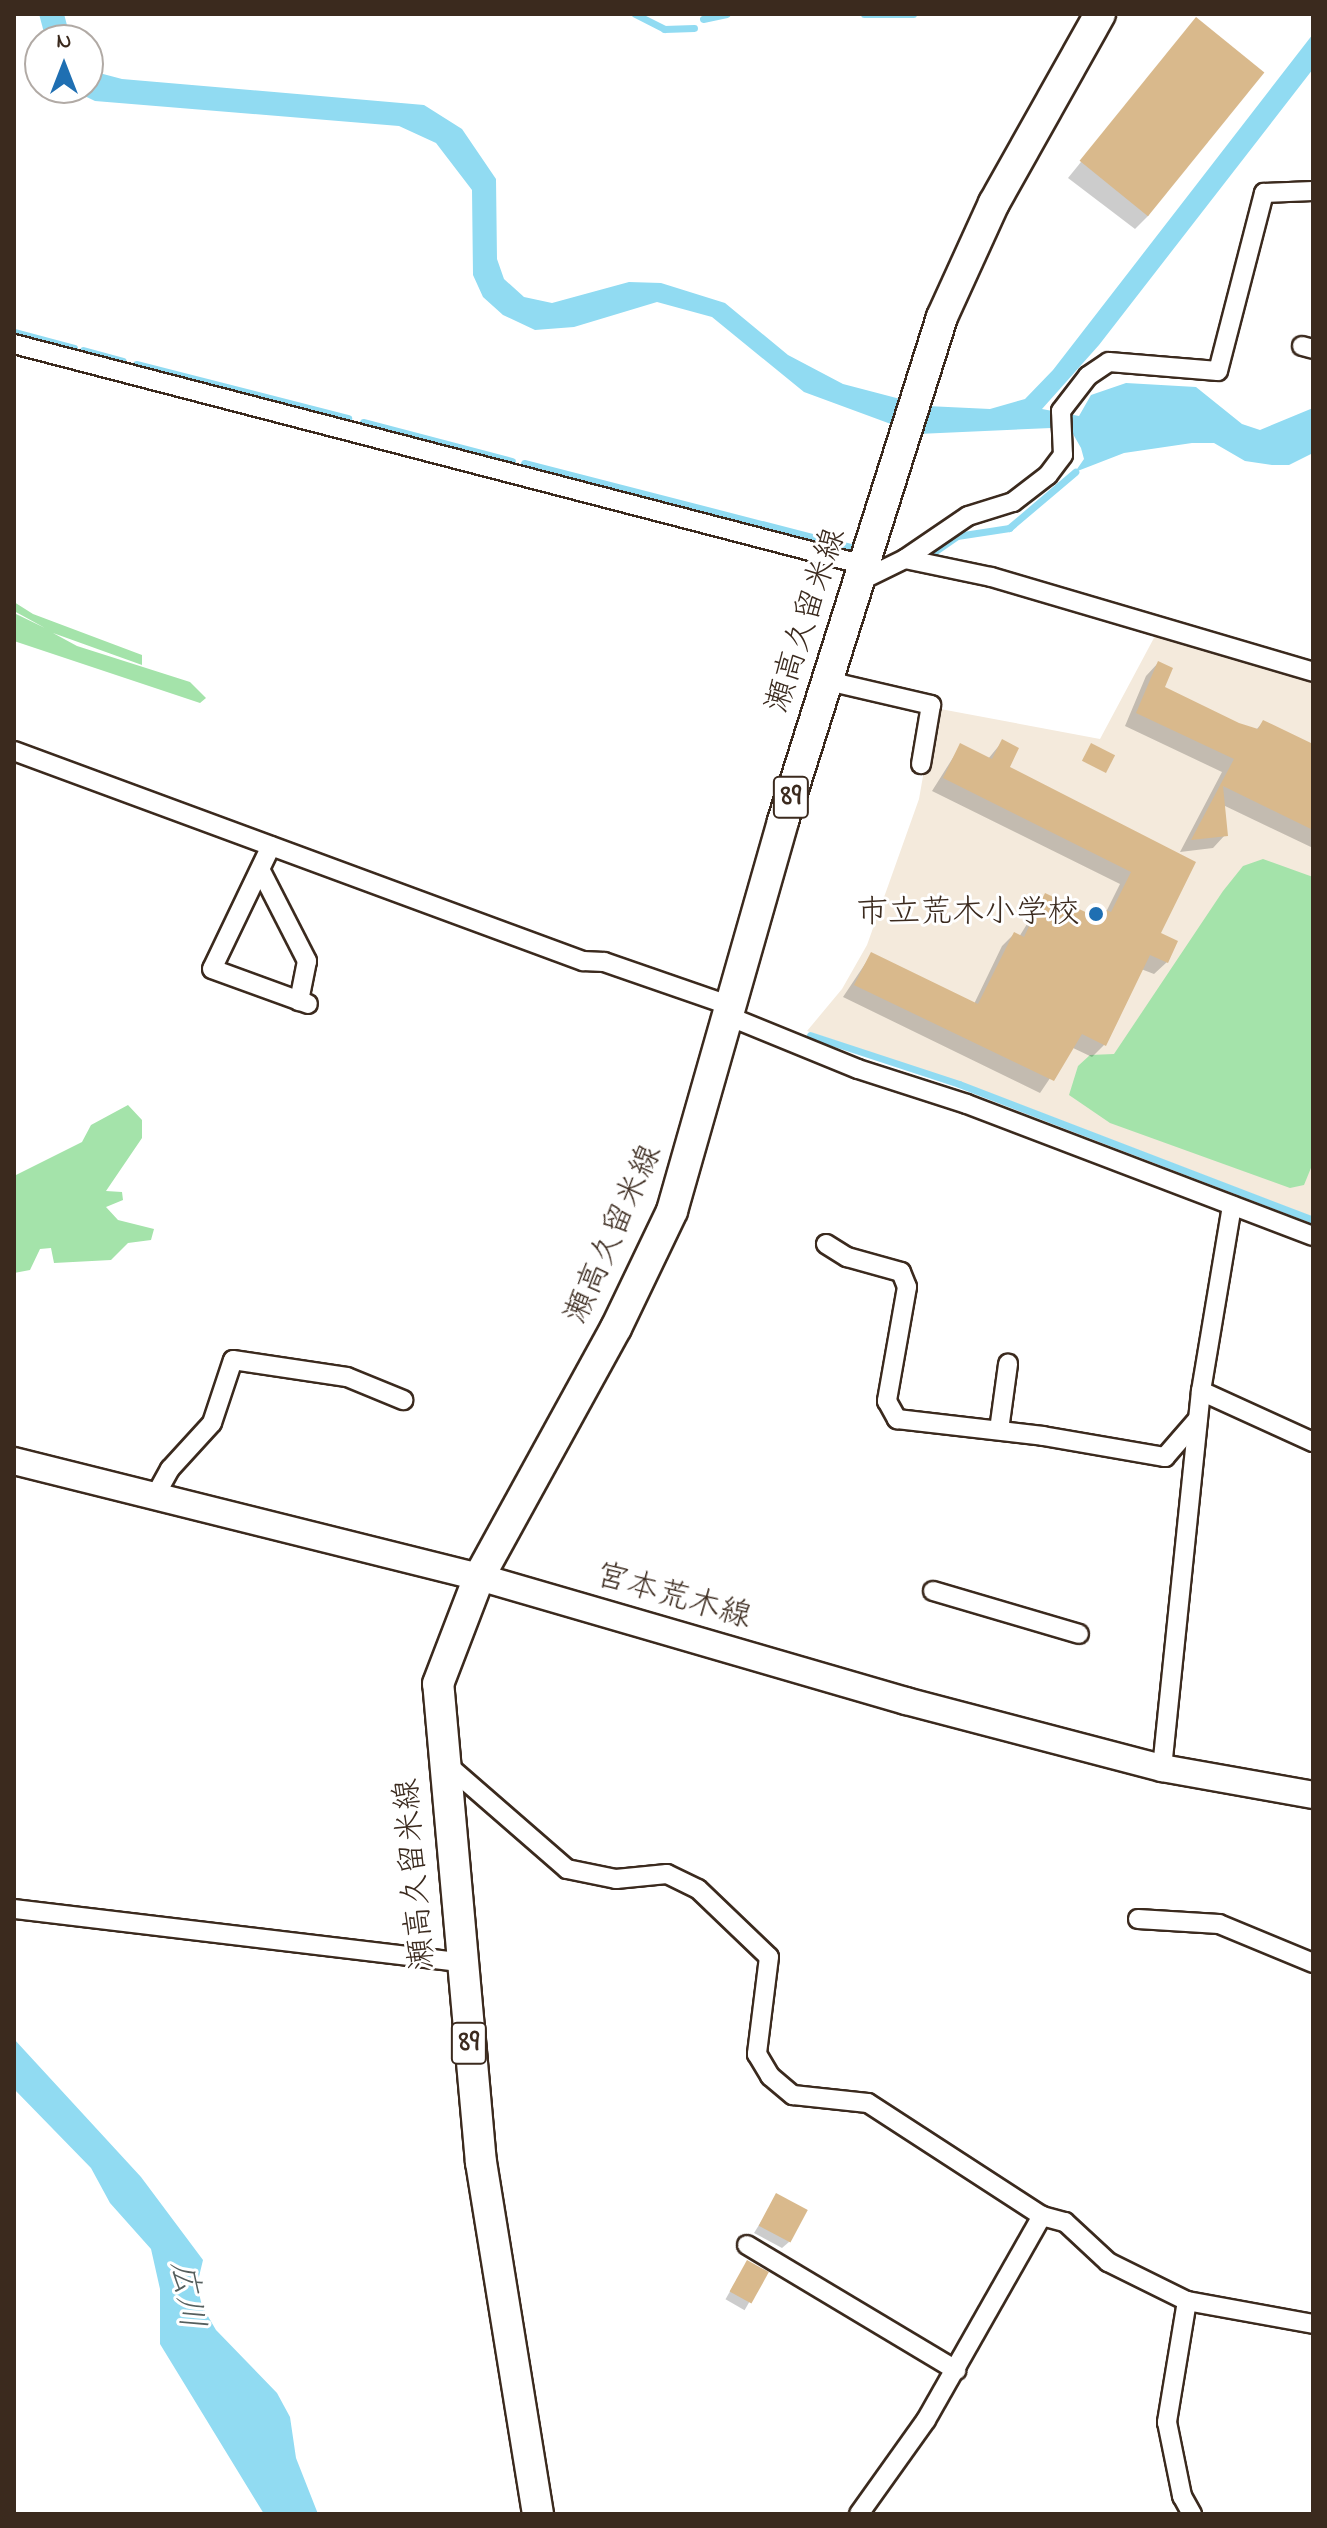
<!DOCTYPE html>
<meta charset="utf-8">
<style>
body{margin:0}
#map{position:relative;width:1327px;height:2528px;overflow:hidden;background:#fff;font-family:"Indie Flower","Klee One",sans-serif}
div>[style]{position:absolute}
.built>*{inset:0;background:#f4eadc}
.green>*{inset:0;background:#a4e3aa}
.water>*{inset:0;background:#91dbf2}
.shadow>*{inset:0;background:#0003;transform-origin:0 0}
.stream>*{height:7px;margin:-3.5px;padding:0 3.5px;transform-origin:3.5px;border-radius:3.5px;background:#91dbf2}
.building>*{inset:0;background:#d9b98c;transform-origin:0 0}
.roads{filter:drop-shadow(2px 0 #3b2a1e) drop-shadow(-2px 0 #3b2a1e) drop-shadow(0 2px #3b2a1e) drop-shadow(0 -2px #3b2a1e)}
.street>*{height:18px;margin:-9px;padding:0 9px;transform-origin:9px;border-radius:9px;background:#fff}
.secondary>*{height:26px;margin:-13px;padding:0 13px;transform-origin:13px;border-radius:13px;background:#fff}
.primary>*{height:30px;margin:-15px;padding:0 15px;transform-origin:15px;border-radius:15px;background:#fff}
.dots>*{width:22px;height:22px;translate:-50% -50%;box-sizing:border-box;border:4px solid #fff;border-radius:50%}
span{translate:-50% -50%;white-space:nowrap;text-align:center;line-height:1.15;-webkit-text-stroke:6px #fff;paint-order:stroke}
.shield-label span{padding:2px 6px;background:#fff;border:2px solid;border-radius:6px;-webkit-text-stroke-width:0}
.shield-label{font-size:30px;color:#3b2a1e;font-weight:700}
.street-label{font-size:32px;color:#3b2a1e}
.poi-label{font-size:32px;color:#3b2a1e}
.right{translate:-100% -50%;text-align:right}
.water-label{font-size:34px;color:#555f5e;font-style:italic}
.frame{position:absolute;inset:0;border:16px solid #3b2a1e;pointer-events:none}
.north{position:absolute;left:24px;top:24px;width:80px;height:80px;box-sizing:border-box;background:#fff;border:2px solid #b1aaa5;border-radius:50%;rotate:0deg;font-size:22px;font-weight:700;line-height:32px;text-align:center;color:#3b2a1e}
.north::after{content:'';display:block;margin:auto;width:28px;height:36px;background:#1f6fb2;clip-path:polygon(50% 0,100% 100%,50% 72%,0 100%)}
</style>
<div id="map">
<div class="built">
<div style="clip-path:polygon(1155px 636px,1313px 683px,1313px 1217px,974px 1087px,807px 1031px,842px 989px,867px 945px,919px 799px,935px 708px,1100px 739px)"></div>
</div>
<div class="green">
<div style="clip-path:polygon(14px 602px,33px 614px,142px 655px,142px 665px,53px 633px,77px 646px,190px 682px,206px 698px,200px 703px,14px 641px,14px 613px,45px 628px,14px 611px)"></div>
<div style="clip-path:polygon(1263px 859px,1313px 877px,1313px 1163px,1304px 1185px,1290px 1188px,1110px 1123px,1069px 1095px,1078px 1066px,1090px 1055px,1114px 1054px,1223px 891px,1243px 866px)"></div>
<div style="clip-path:polygon(128px 1105px,142px 1120px,142px 1138px,106px 1191px,122px 1192px,123px 1200px,106px 1207px,118px 1220px,154px 1229px,151px 1240px,128px 1243px,111px 1260px,54px 1263px,51px 1248px,40px 1249px,30px 1270px,14px 1273px,14px 1176px,82px 1142px,91px 1125px)"></div>
</div>
<div class="water">
<div style="clip-path:polygon(39px 14px,64px 14px,71px 40px,46px 40px)"></div>
<div style="clip-path:polygon(1313px 34px,1313px 69px,1099px 345px,1042px 409px,1079px 416px,1091px 395px,1126px 383px,1196px 387px,1242px 424px,1260px 430px,1313px 408px,1313px 453px,1289px 465px,1272px 465px,1245px 461px,1214px 443px,1192px 443px,1124px 453px,1075px 472px,1084px 459px,1081px 448px,1073px 434px,1051px 428px,918px 434px,804px 392px,712px 317px,657px 302px,574px 327px,535px 330px,503px 315px,483px 297px,473px 275px,472px 190px,436px 143px,399px 126px,95px 101px,68px 88px,88px 88px,88px 70px,122px 79px,424px 105px,462px 129px,496px 179px,497px 259px,504px 279px,524px 297px,552px 303px,629px 282px,661px 283px,725px 303px,788px 355px,843px 384px,927px 406px,990px 409px,1025px 399px,1053px 370px)"></div>
<div style="clip-path:polygon(14px 2039px,141px 2177px,203px 2260px,197px 2285px,202px 2306px,216px 2330px,277px 2393px,290px 2417px,296px 2458px,318px 2514px,264px 2514px,160px 2344px,160px 2289px,151px 2249px,110px 2203px,91px 2168px,14px 2089px)"></div>
</div>
<div class="shadow">
<div style="clip-path:polygon(1196px 20px,1149px 215px,1135px 229px,1068px 178px)"></div>
<div style="clip-path:polygon(1158px 663px,1162px 688px,1238px 724px,1256px 730px,1263px 722px,1313px 747px,1313px 848px,1223px 805px,1225px 835px,1213px 848px,1180px 852px,1222px 772px,1125px 726px,1146px 676px)"></div>
<div style="clip-path:polygon(1002px 742px,1007px 768px,1193px 863px,1158px 934px,1167px 962px,1154px 974px,1141px 969px,1104px 1045px,1092px 1057px,1071px 1047px,1040px 1093px,843px 997px,871px 955px,974px 1004px,1002px 946px,1014px 934px,1019px 937px,1045px 895px,1094px 918px,1106px 912px,1120px 884px,932px 791px,961px 745px,988px 759px)"></div>
<div style="clip-path:polygon(777px 2196px,789px 2242px,782px 2248px,754px 2233px)"></div>
<div style="left:747px;top:2262px;width:22px;height:43px;rotate:30deg"></div>
</div>
<div class="stream">
<div style="left:635px;top:14px;width:33px;rotate:27deg"></div>
<div style="left:664px;top:29px;width:30px;rotate:-2deg"></div>
<div style="left:864px;top:14px;width:49px"></div>
<div style="left:703px;top:19px;width:24px;rotate:-12deg"></div>
<div style="left:14px;top:332px;width:62px;rotate:14.9deg"></div>
<div style="left:83px;top:350px;width:41px;rotate:15.4deg"></div>
<div style="left:136px;top:364px;width:219px;rotate:14.3deg"></div>
<div style="left:363px;top:422px;width:154px;rotate:14.7deg"></div>
<div style="left:524px;top:463px;width:341px;rotate:14.4deg"></div>
<div style="left:854px;top:548px;width:5px;rotate:-79deg"></div>
<div style="left:927px;top:557px;width:37px;rotate:-35deg"></div>
<div style="left:957px;top:536px;width:53px;rotate:-8.7deg"></div>
<div style="left:1009px;top:528px;width:87px;rotate:-40.3deg"></div>
<div style="left:810px;top:1035px;width:157px;rotate:18.2deg"></div>
<div style="left:959px;top:1084px;width:379px;rotate:21deg"></div>
</div>
<div class="building">
<div style="left:1196px;top:17px;width:88px;height:185px;rotate:39deg"></div>
<div style="clip-path:polygon(1158px 661px,1173px 668px,1165px 687px,1239px 723px,1258px 729px,1263px 720px,1313px 744px,1313px 830px,1223px 786px,1228px 836px,1191px 840px,1234px 759px,1136px 713px)"></div>
<div style="clip-path:polygon(1002px 739px,1019px 748px,1010px 767px,1196px 862px,1161px 933px,1178px 941px,1168px 963px,1150px 955px,1106px 1046px,1082px 1034px,1054px 1081px,854px 985px,871px 952px,978px 1004px,1014px 932px,1024px 937px,1045px 893px,1096px 917px,1101px 908px,1111px 912px,1131px 872px,943px 778px,960px 743px,992px 759px)"></div>
<div style="left:1091px;top:743px;width:27px;height:20px;rotate:27deg"></div>
<div style="left:776px;top:2193px;width:36px;height:37px;rotate:28deg"></div>
<div style="left:747px;top:2260px;width:25px;height:36px;rotate:29deg"></div>
</div>
<div class="roads">
<div class="street">
<div style="left:14px;top:344px;width:878px;rotate:14.57deg"></div>
<div style="left:1302px;top:346px;width:11px;rotate:15deg"></div>
<div style="left:905px;top:559px;width:88px;rotate:11.8deg"></div>
<div style="left:991px;top:577px;width:336px;rotate:16.4deg"></div>
<div style="left:860px;top:581px;width:50px;rotate:-26.1deg"></div>
<div style="left:905px;top:559px;width:76px;rotate:-34.3deg"></div>
<div style="left:968px;top:516px;width:47px;rotate:-17.3deg"></div>
<div style="left:1013px;top:502px;width:44px;rotate:-37.6deg"></div>
<div style="left:1048px;top:475px;width:25px;rotate:-53deg"></div>
<div style="left:1063px;top:455px;width:44px;rotate:-92.6deg"></div>
<div style="left:1061px;top:411px;width:44px;rotate:-52.4deg"></div>
<div style="left:1088px;top:376px;width:25px;rotate:-34deg"></div>
<div style="left:1109px;top:362px;width:109px;rotate:4.7deg"></div>
<div style="left:1218px;top:371px;width:184px;rotate:-75.5deg"></div>
<div style="left:1264px;top:193px;width:49px;rotate:-2.3deg"></div>
<div style="left:828px;top:681px;width:106px;rotate:13.1deg"></div>
<div style="left:931px;top:705px;width:60px;rotate:99.6deg"></div>
<div style="left:14px;top:751px;width:607px;rotate:20.26deg"></div>
<div style="left:583px;top:961px;width:21px;rotate:3deg"></div>
<div style="left:604px;top:962px;width:134px;rotate:19.1deg"></div>
<div style="left:271px;top:846px;width:136px;rotate:115.6deg"></div>
<div style="left:212px;top:969px;width:102px;rotate:20deg"></div>
<div style="left:262px;top:873px;width:99px;rotate:62.9deg"></div>
<div style="left:307px;top:961px;width:41px;rotate:101.3deg"></div>
<div style="left:728px;top:1016px;width:140px;rotate:22.2deg"></div>
<div style="left:858px;top:1069px;width:114px;rotate:17.8deg"></div>
<div style="left:967px;top:1104px;width:370px;rotate:20.9deg"></div>
<div style="left:826px;top:1244px;width:25px;rotate:32deg"></div>
<div style="left:847px;top:1257px;width:56px;rotate:15.5deg"></div>
<div style="left:901px;top:1272px;width:16px;rotate:68deg"></div>
<div style="left:907px;top:1287px;width:116px;rotate:100deg"></div>
<div style="left:887px;top:1401px;width:21px;rotate:61deg"></div>
<div style="left:897px;top:1419px;width:147px;rotate:6.6deg"></div>
<div style="left:1043px;top:1436px;width:124px;rotate:9.8deg"></div>
<div style="left:1165px;top:1457px;width:50px;rotate:-49deg"></div>
<div style="left:1201px;top:1391px;width:123px;rotate:24.5deg"></div>
<div style="left:999px;top:1430px;width:67px;rotate:-82.2deg"></div>
<div style="left:155px;top:1496px;width:31px;rotate:-61deg"></div>
<div style="left:170px;top:1469px;width:62px;rotate:-47.6deg"></div>
<div style="left:212px;top:1423px;width:66px;rotate:-71.6deg"></div>
<div style="left:233px;top:1360px;width:115px;rotate:8.5deg"></div>
<div style="left:347px;top:1377px;width:61px;rotate:22.3deg"></div>
<div style="left:933px;top:1591px;width:152px;rotate:16.4deg"></div>
<div style="left:444px;top:1762px;width:163px;rotate:41deg"></div>
<div style="left:567px;top:1869px;width:50px;rotate:11.5deg"></div>
<div style="left:616px;top:1879px;width:51px;rotate:-5.6deg"></div>
<div style="left:667px;top:1874px;width:34px;rotate:26deg"></div>
<div style="left:698px;top:1889px;width:98px;rotate:43.8deg"></div>
<div style="left:769px;top:1957px;width:98px;rotate:97.1deg"></div>
<div style="left:757px;top:2054px;width:26px;rotate:59deg"></div>
<div style="left:770px;top:2076px;width:30px;rotate:40deg"></div>
<div style="left:793px;top:2095px;width:75px;rotate:6.1deg"></div>
<div style="left:868px;top:2103px;width:207px;rotate:33deg"></div>
<div style="left:1042px;top:2216px;width:24px;rotate:15deg"></div>
<div style="left:1065px;top:2222px;width:59px;rotate:42.9deg"></div>
<div style="left:1108px;top:2262px;width:88px;rotate:26.3deg"></div>
<div style="left:1187px;top:2301px;width:128px;rotate:10.3deg"></div>
<div style="left:1162px;top:1768px;width:379px;rotate:-84.1deg"></div>
<div style="left:1201px;top:1391px;width:188px;rotate:-80.5deg"></div>
<div style="left:14px;top:1909px;width:450px;rotate:6.8deg"></div>
<div style="left:1138px;top:1919px;width:81px;rotate:3.5deg"></div>
<div style="left:1219px;top:1924px;width:102px;rotate:22.5deg"></div>
<div style="left:747px;top:2245px;width:244px;rotate:30.9deg"></div>
<div style="left:1187px;top:2301px;width:123px;rotate:99.4deg"></div>
<div style="left:1167px;top:2422px;width:76px;rotate:78.5deg"></div>
<div style="left:1182px;top:2496px;width:21px;rotate:61deg"></div>
<div style="left:859px;top:2514px;width:115px;rotate:-54.5deg"></div>
<div style="left:926px;top:2420px;width:235px;rotate:-60.4deg"></div>
</div>
<div class="secondary">
<div style="left:14px;top:1461px;width:479px;rotate:14deg"></div>
<div style="left:479px;top:1577px;width:445px;rotate:16.2deg"></div>
<div style="left:906px;top:1701px;width:265px;rotate:14.7deg"></div>
<div style="left:1162px;top:1768px;width:153px;rotate:10.1deg"></div>
</div>
<div class="primary">
<div style="left:538px;top:2514px;width:356px;rotate:-99.2deg"></div>
<div style="left:481px;top:2163px;width:481px;rotate:-95.1deg"></div>
<div style="left:438px;top:1684px;width:115px;rotate:-69deg"></div>
<div style="left:479px;top:1577px;width:284px;rotate:-61.2deg"></div>
<div style="left:616px;top:1328px;width:130px;rotate:-64.4deg"></div>
<div style="left:672px;top:1211px;width:405px;rotate:-74.1deg"></div>
<div style="left:783px;top:821px;width:528px;rotate:-72.49deg"></div>
<div style="left:942px;top:317px;width:125px;rotate:-65.5deg"></div>
<div style="left:994px;top:203px;width:217px;rotate:-60.7deg"></div>
</div>
</div>
<div class="dots">
<div style="left:1096px;top:914px;background:#1f6fb2"></div>
</div>
<div class="shield-label">
<span style="left:791px;top:797px">89</span>
<span style="left:469px;top:2043px">89</span>
</div>
<div class="street-label">
<span style="left:808px;top:621px;rotate:-72deg">瀬高久留米線</span>
<span style="left:615px;top:1235px;rotate:-66deg">瀬高久留米線</span>
<span style="left:673px;top:1598px;rotate:16deg">宮本荒木線</span>
<span style="left:417px;top:1874px;rotate:-95deg">瀬高久留米線</span>
</div>
<div class="poi-label">
<span class="right" style="left:1080px;top:914px">市立荒木小学校</span>
</div>
<div class="water-label">
<span style="left:185px;top:2295px;rotate:81deg">広川</span>
</div>
<div class="frame"></div>
<div class="north">N</div>
</div>
